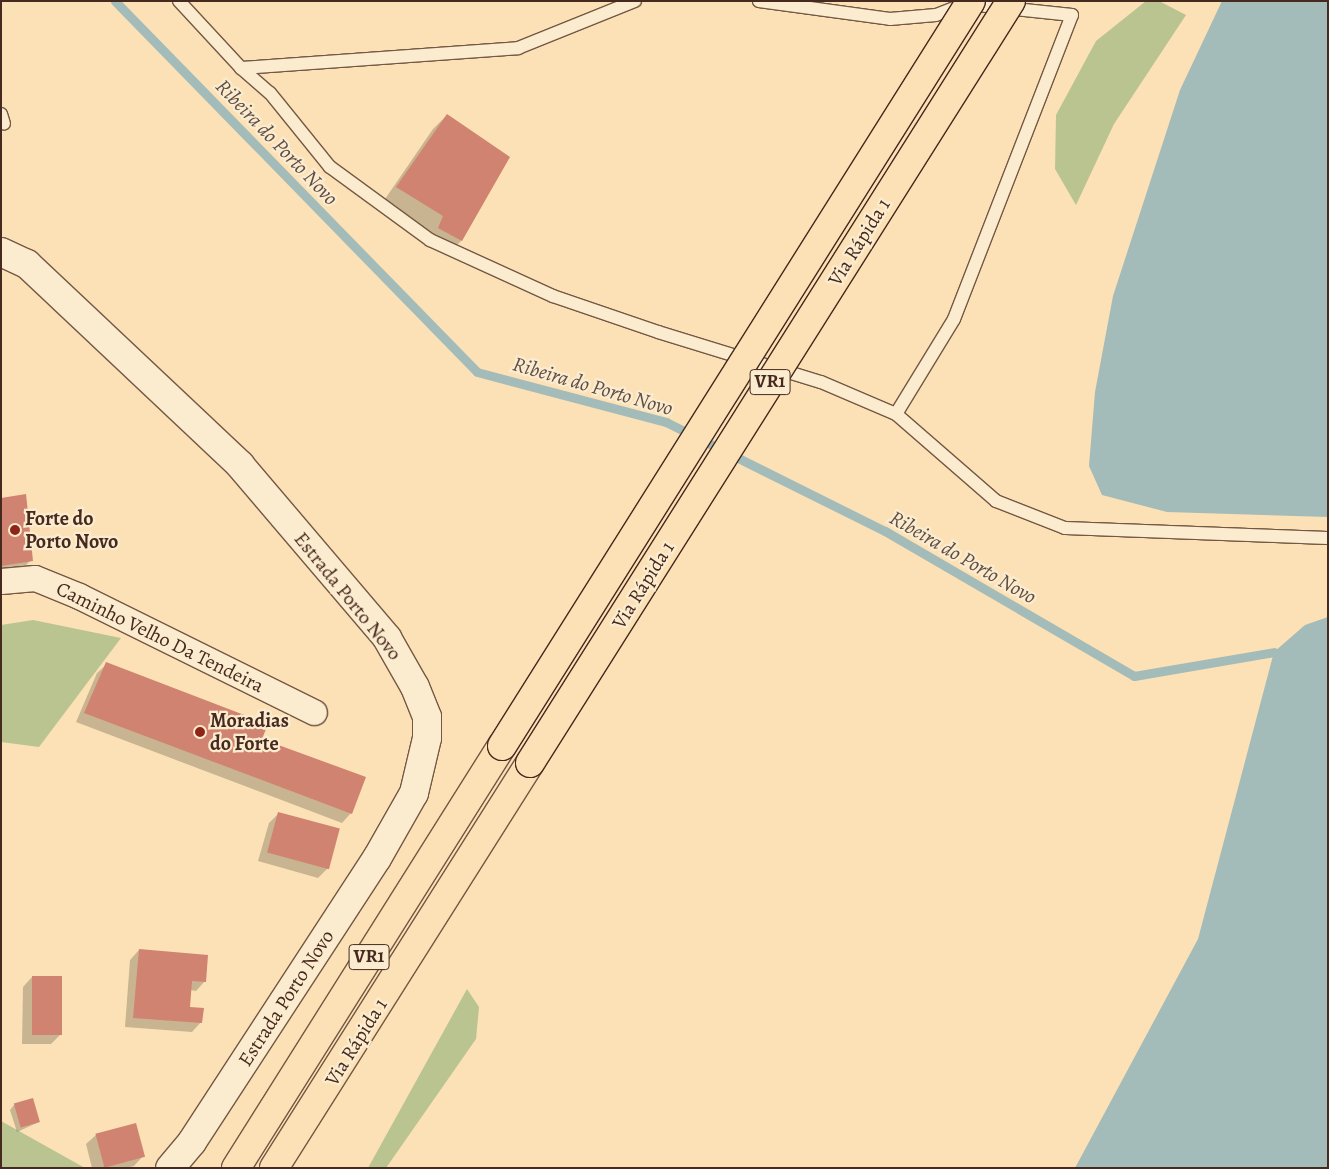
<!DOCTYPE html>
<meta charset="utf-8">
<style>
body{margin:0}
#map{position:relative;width:1329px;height:1169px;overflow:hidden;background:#fbe1b5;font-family:Alegreya,serif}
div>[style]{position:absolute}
.green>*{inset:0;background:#bac491}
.water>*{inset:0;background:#a3bbb9}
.shadow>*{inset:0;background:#0003}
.stream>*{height:9px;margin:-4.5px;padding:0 4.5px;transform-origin:4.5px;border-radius:4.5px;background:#a3bbb9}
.building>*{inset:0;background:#d08370;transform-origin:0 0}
.roads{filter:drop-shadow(1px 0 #745844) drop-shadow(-1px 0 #745844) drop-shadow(0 1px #745844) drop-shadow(0 -1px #745844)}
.lane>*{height:12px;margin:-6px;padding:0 6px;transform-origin:6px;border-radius:6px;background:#fceccf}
.street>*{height:25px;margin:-12.5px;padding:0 12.5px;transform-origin:12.5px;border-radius:12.5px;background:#fceccf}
.secondary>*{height:28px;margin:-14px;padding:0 14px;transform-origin:14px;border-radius:14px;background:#fceccf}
.highway>*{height:28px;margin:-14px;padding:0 14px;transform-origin:14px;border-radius:14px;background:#fbe1b5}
.bridges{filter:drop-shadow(1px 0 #472a1f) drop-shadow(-1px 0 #472a1f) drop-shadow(0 1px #472a1f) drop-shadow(0 -1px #472a1f)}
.highway-bridge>*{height:28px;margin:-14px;padding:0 14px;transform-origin:14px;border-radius:14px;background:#fbe1b5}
.dots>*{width:14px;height:14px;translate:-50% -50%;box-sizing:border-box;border:2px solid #fceccf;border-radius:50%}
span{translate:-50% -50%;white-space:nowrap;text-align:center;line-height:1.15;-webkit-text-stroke:4.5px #fceccf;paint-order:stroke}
.shield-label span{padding:1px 4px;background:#fceccf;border:1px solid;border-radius:4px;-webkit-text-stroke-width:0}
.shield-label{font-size:19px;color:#472a1f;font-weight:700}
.street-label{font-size:20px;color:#472a1f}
.poi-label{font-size:20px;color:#472a1f;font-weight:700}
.left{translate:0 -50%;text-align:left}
.water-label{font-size:21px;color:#5e4e46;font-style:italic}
.frame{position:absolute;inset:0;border:2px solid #472a1f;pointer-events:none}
</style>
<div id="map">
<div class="green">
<div style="clip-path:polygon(1146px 1px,1159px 1px,1186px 15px,1114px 124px,1076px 205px,1055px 169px,1056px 115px,1096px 41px)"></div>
<div style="clip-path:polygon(33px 620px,121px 638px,39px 747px,1px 742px,1px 625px)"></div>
<div style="clip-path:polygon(467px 989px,479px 1007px,476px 1039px,386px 1168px,368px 1168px)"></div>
<div style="clip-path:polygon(1px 1121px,85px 1168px,1px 1168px)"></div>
</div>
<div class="water">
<div style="clip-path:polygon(1222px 1px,1328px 1px,1328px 517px,1167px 512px,1102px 495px,1089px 466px,1095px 392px,1113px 296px,1180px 90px)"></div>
<div style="clip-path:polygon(1328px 617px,1328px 1168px,1075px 1168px,1198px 939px,1274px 652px,1305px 625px)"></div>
</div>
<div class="shadow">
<div style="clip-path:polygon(447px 115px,508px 157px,461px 241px,447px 255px,424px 243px,430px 231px,383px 202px,433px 129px)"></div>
<div style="clip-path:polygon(1px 499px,31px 560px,17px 574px,1px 577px)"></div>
<div style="clip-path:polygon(107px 664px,260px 740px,351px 813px,342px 823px,76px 722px,97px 673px)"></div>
<div style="clip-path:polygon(278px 814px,328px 868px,318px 878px,258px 861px,269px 823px)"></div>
<div style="clip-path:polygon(139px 950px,205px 981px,196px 991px,190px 990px,189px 1008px,201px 1022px,192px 1032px,125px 1027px,130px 960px)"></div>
<div style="clip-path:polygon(32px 977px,60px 1035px,51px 1044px,22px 1044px,23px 987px)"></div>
<div style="clip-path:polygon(14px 1105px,39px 1122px,17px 1132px,10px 1110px)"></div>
<div style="clip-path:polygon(96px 1135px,143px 1156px,134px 1166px,126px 1168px,92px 1168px,86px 1144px)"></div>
</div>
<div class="stream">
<div style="left:115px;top:1px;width:518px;rotate:45.7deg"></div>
<div style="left:477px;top:372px;width:196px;rotate:14.8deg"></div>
<div style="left:666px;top:422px;width:245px;rotate:26.5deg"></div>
<div style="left:885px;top:531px;width:288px;rotate:30.2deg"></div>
<div style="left:1134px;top:676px;width:142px;rotate:-9.7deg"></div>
</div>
<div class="building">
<div style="clip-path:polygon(447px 114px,510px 157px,462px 241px,438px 228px,443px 216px,396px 187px)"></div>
<div style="clip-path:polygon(26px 494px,33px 561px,1px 566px,1px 498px)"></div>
<div style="clip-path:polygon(106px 662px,268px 724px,262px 739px,366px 777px,352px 814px,84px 713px)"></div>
<div style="left:278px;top:812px;width:64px;height:42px;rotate:15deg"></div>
<div style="clip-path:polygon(139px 949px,208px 955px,206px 982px,192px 981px,190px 1007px,204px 1008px,202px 1023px,133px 1018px)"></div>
<div style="left:32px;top:976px;width:30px;height:59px"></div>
<div style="left:33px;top:1098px;width:25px;height:20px;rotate:74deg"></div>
<div style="left:136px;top:1123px;width:35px;height:42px;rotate:75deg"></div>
</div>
<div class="roads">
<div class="lane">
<div style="left:179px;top:1px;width:91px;rotate:47.2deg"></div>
<div style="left:241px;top:68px;width:38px;rotate:41deg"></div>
<div style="left:270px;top:93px;width:95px;rotate:51deg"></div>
<div style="left:330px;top:167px;width:124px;rotate:36.1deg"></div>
<div style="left:430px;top:240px;width:135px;rotate:24.5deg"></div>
<div style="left:553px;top:296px;width:111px;rotate:18.9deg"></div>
<div style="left:658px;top:332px;width:170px;rotate:17.1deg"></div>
<div style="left:821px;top:382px;width:82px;rotate:23.1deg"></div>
<div style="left:896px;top:414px;width:133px;rotate:41deg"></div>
<div style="left:996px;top:501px;width:74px;rotate:21.4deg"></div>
<div style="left:1065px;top:528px;width:263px;rotate:2.2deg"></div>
<div style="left:759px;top:1px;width:132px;rotate:7.8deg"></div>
<div style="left:890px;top:19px;width:46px;rotate:-5deg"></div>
<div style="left:936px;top:15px;width:31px;rotate:-21deg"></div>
<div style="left:241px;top:68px;width:278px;rotate:-4.1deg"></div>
<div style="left:518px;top:48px;width:126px;rotate:-21.9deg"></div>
<div style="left:1px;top:114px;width:10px;rotate:73deg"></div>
<div style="left:896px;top:414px;width:111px;rotate:-58.6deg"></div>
<div style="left:954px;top:319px;width:326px;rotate:-68.8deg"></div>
<div style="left:1072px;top:15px;width:105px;rotate:-174deg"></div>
</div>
<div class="street">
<div style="left:1px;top:581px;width:34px;rotate:-5deg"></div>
<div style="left:35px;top:578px;width:48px;rotate:22.2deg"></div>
<div style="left:79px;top:596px;width:262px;rotate:26.3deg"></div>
</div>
<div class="secondary">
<div style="left:1px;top:252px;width:29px;rotate:25deg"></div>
<div style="left:27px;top:264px;width:293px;rotate:43.3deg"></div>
<div style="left:240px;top:465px;width:227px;rotate:49.6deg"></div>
<div style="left:387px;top:638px;width:56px;rotate:60.3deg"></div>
<div style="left:415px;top:687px;width:32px;rotate:68deg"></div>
<div style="left:427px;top:717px;width:21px;rotate:90deg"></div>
<div style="left:427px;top:738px;width:57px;rotate:103.3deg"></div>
<div style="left:414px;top:793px;width:75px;rotate:119.6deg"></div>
<div style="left:377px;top:858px;width:339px;rotate:123.1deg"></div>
<div style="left:192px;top:1142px;width:34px;rotate:130deg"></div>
</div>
<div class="highway">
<div style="left:236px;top:1168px;width:499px;rotate:-57.8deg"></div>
<div style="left:274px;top:1168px;width:479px;rotate:-57.7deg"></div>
</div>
</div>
<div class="bridges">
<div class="highway-bridge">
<div style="left:502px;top:746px;width:880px;rotate:-57.81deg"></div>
<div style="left:530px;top:763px;width:901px;rotate:-57.74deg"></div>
</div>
</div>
<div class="dots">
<div style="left:15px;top:530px;background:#8f2418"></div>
<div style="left:200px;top:732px;background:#8f2418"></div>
</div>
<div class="shield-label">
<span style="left:770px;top:382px">VR1</span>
<span style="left:369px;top:957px">VR1</span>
</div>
<div class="street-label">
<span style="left:859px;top:242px;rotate:-58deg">Via Rápida 1</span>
<span style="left:643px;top:585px;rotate:-58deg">Via Rápida 1</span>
<span style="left:348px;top:596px;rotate:51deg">Estrada Porto Novo</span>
<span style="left:160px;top:637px;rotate:26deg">Caminho Velho Da Tendeira</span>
<span style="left:286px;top:998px;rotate:-57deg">Estrada Porto Novo</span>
<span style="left:356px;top:1042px;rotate:-58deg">Via Rápida 1</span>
</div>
<div class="poi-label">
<span class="left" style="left:25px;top:530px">Forte do<br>Porto Novo</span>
<span class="left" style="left:210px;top:732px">Moradias<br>do Forte</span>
</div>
<div class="water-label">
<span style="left:277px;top:142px;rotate:46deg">Ribeira do Porto Novo</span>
<span style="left:593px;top:386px;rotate:16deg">Ribeira do Porto Novo</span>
<span style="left:963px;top:557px;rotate:30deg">Ribeira do Porto Novo</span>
</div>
<div class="frame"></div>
</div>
